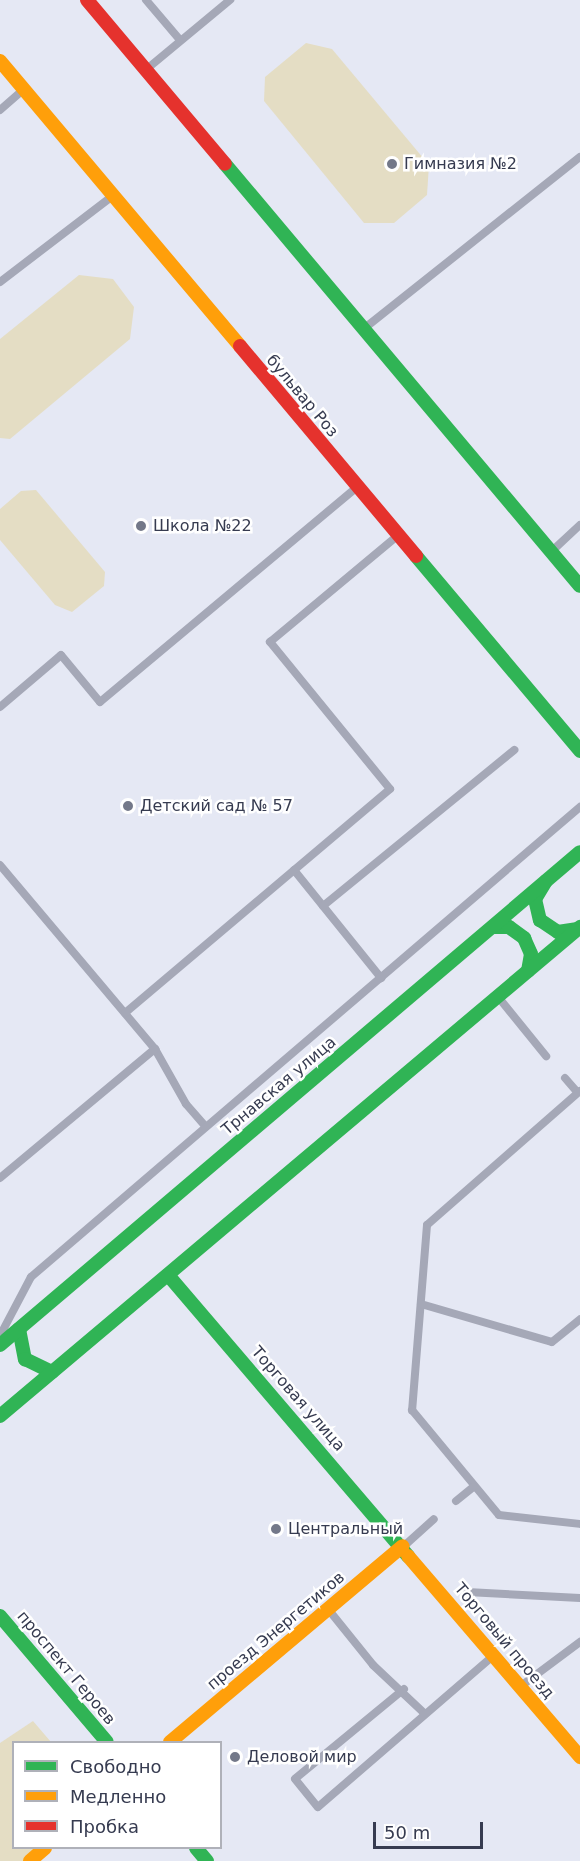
<!DOCTYPE html>
<meta charset="utf-8">
<style>
body{margin:0}
#map{position:relative;width:580px;height:1861px;overflow:hidden;background:#e5e8f4;font-family:"DejaVu Sans",sans-serif}
div>[style]{position:absolute}
.green>*{inset:0;background:#e4ddc4}
.lane>*{height:8px;margin:-4px;padding:0 4px;transform-origin:4px;border-radius:4px;background:#a5a8b7}
.fast>*{height:14px;margin:-7px;padding:0 7px;transform-origin:7px;border-radius:7px;background:#30b455}
.slow>*{height:14px;margin:-7px;padding:0 7px;transform-origin:7px;border-radius:7px;background:#ff9f0a}
.jam>*{height:14px;margin:-7px;padding:0 7px;transform-origin:7px;border-radius:7px;background:#e5322d}
.dots>*{width:16px;height:16px;translate:-50% -50%;box-sizing:border-box;border:3px solid #fff;border-radius:50%}
span{translate:-50% -50%;white-space:nowrap;text-align:center;line-height:1.15;-webkit-text-stroke:5px #fff;paint-order:stroke}
.poi-label{font-size:16px;color:#363b50}
.left{translate:0 -50%;text-align:left}
.street-label{font-size:16px;color:#363b50}
.legend{position:absolute;left:12px;top:1741px;width:210px;height:108px;box-sizing:border-box;background:#fff;border:2px solid #afb1b9;margin:0;padding:8px 10px;list-style:none;font-size:18px;color:#363b50}
.legend li{display:flex;align-items:center;gap:12px;height:30px}
.legend b{width:30px;border:2px solid #afb1b9}
.scale{position:absolute;left:373px;top:1822px;width:110px;height:27px;box-sizing:border-box;border:3px solid #363b50;border-top:0;padding-left:8px;font-size:18px;line-height:21px;white-space:nowrap;color:#363b50;-webkit-text-stroke:4px #fff;paint-order:stroke}
</style>
<div id="map">
<div class="green">
<div style="clip-path:polygon(306px 43px,332px 49px,429px 165px,427px 195px,394px 223px,364px 223px,264px 101px,265px 77px)"></div>
<div style="clip-path:polygon(79px 275px,113px 279px,134px 307px,130px 339px,10px 439px,0 438px,0 339px)"></div>
<div style="clip-path:polygon(36px 490px,105px 572px,104px 586px,72px 612px,55px 605px,0 540px,0 509px,21px 491px)"></div>
<div style="clip-path:polygon(33px 1721px,51px 1742px,14px 1742px,14px 1848px,39px 1848px,23px 1861px,0 1861px,0 1743px)"></div>
</div>
<div class="lane">
<div style="left:146px;top:0;width:52px;rotate:49.6deg"></div>
<div style="left:148px;top:68px;width:107px;rotate:-39.7deg"></div>
<div style="left:0;top:110px;width:30px;rotate:-41deg"></div>
<div style="left:0;top:282px;width:140px;rotate:-37.4deg"></div>
<div style="left:366px;top:327px;width:273px;rotate:-38.5deg"></div>
<div style="left:552px;top:551px;width:38px;rotate:-43deg"></div>
<div style="left:0;top:707px;width:80px;rotate:-40.4deg"></div>
<div style="left:61px;top:655px;width:61px;rotate:50.3deg"></div>
<div style="left:100px;top:702px;width:335px;rotate:-39.9deg"></div>
<div style="left:0;top:865px;width:241px;rotate:49.9deg"></div>
<div style="left:155px;top:1049px;width:63px;rotate:60.6deg"></div>
<div style="left:186px;top:1104px;width:30px;rotate:49deg"></div>
<div style="left:294px;top:870px;width:139px;rotate:51.1deg"></div>
<div style="left:323px;top:906px;width:247px;rotate:-39.2deg"></div>
<div style="left:499px;top:998px;width:75px;rotate:51deg"></div>
<div style="left:125px;top:1013px;width:347px;rotate:-40.2deg"></div>
<div style="left:390px;top:789px;width:190px;rotate:-129.2deg"></div>
<div style="left:270px;top:642px;width:165px;rotate:-39.8deg"></div>
<div style="left:565px;top:1078px;width:18px;rotate:49deg"></div>
<div style="left:580px;top:1091px;width:203px;rotate:138.8deg"></div>
<div style="left:427px;top:1225px;width:186px;rotate:94.6deg"></div>
<div style="left:412px;top:1410px;width:136px;rotate:50.4deg"></div>
<div style="left:499px;top:1515px;width:81px;rotate:6.3deg"></div>
<div style="left:0;top:1178px;width:202px;rotate:-39.8deg"></div>
<div style="left:421px;top:1304px;width:136px;rotate:16.2deg"></div>
<div style="left:552px;top:1342px;width:36px;rotate:-39deg"></div>
<div style="left:2px;top:1332px;width:62px;rotate:-62.2deg"></div>
<div style="left:31px;top:1277px;width:723px;rotate:-40.57deg"></div>
<div style="left:456px;top:1501px;width:22px;rotate:-39deg"></div>
<div style="left:404px;top:1546px;width:40px;rotate:-42deg"></div>
<div style="left:467px;top:1592px;width:113px;rotate:3deg"></div>
<div style="left:328px;top:1609px;width:72px;rotate:51.2deg"></div>
<div style="left:373px;top:1665px;width:71px;rotate:43.3deg"></div>
<div style="left:521px;top:1686px;width:74px;rotate:-36.7deg"></div>
<div style="left:404px;top:1689px;width:141px;rotate:140.5deg"></div>
<div style="left:295px;top:1779px;width:36px;rotate:51deg"></div>
<div style="left:318px;top:1807px;width:230px;rotate:-40.8deg"></div>
</div>
<div class="fast">
<div style="left:225px;top:164px;width:551px;rotate:49.93deg"></div>
<div style="left:416px;top:556px;width:255px;rotate:49.9deg"></div>
<div style="left:546px;top:881px;width:21px;rotate:121deg"></div>
<div style="left:535px;top:899px;width:22px;rotate:77deg"></div>
<div style="left:540px;top:920px;width:22px;rotate:34deg"></div>
<div style="left:558px;top:932px;width:20px;rotate:-9deg"></div>
<div style="left:493px;top:927px;width:16px"></div>
<div style="left:509px;top:927px;width:19px;rotate:36deg"></div>
<div style="left:524px;top:938px;width:17px;rotate:66deg"></div>
<div style="left:531px;top:954px;width:17px;rotate:100deg"></div>
<div style="left:168px;top:1275px;width:370px;rotate:49.5deg"></div>
<div style="left:19px;top:1329px;width:31px;rotate:79deg"></div>
<div style="left:25px;top:1359px;width:30px;rotate:26deg"></div>
<div style="left:0;top:1345px;width:761px;rotate:-40.36deg"></div>
<div style="left:0;top:1416px;width:759px;rotate:-40.13deg"></div>
<div style="left:0;top:1616px;width:165px;rotate:49.7deg"></div>
<div style="left:196px;top:1848px;width:17px;rotate:50deg"></div>
</div>
<div class="slow">
<div style="left:0;top:61px;width:373px;rotate:49.9deg"></div>
<div style="left:408px;top:1556px;width:265px;rotate:49.4deg"></div>
<div style="left:170px;top:1742px;width:304px;rotate:-40.1deg"></div>
<div style="left:30px;top:1861px;width:20px;rotate:-41deg"></div>
</div>
<div class="jam">
<div style="left:87px;top:0;width:214px;rotate:49.9deg"></div>
<div style="left:240px;top:346px;width:274px;rotate:50deg"></div>
</div>
<div class="dots">
<div style="left:392px;top:164px;background:#737889"></div>
<div style="left:141px;top:526px;background:#737889"></div>
<div style="left:128px;top:806px;background:#737889"></div>
<div style="left:276px;top:1529px;background:#737889"></div>
<div style="left:235px;top:1757px;background:#737889"></div>
</div>
<div class="poi-label">
<span class="left" style="left:404px;top:164px">Гимназия №2</span>
<span class="left" style="left:153px;top:526px">Школа №22</span>
<span class="left" style="left:140px;top:806px">Детский сад № 57</span>
<span class="left" style="left:288px;top:1529px">Центральный</span>
<span class="left" style="left:247px;top:1757px">Деловой мир</span>
</div>
<div class="street-label">
<span style="left:302px;top:396px;rotate:50deg">бульвар Роз</span>
<span style="left:279px;top:1086px;rotate:-40deg">Трнавская улица</span>
<span style="left:298px;top:1399px;rotate:49deg">Торговая улица</span>
<span style="left:276px;top:1631px;rotate:-40deg">проезд Энергетиков</span>
<span style="left:504px;top:1641px;rotate:50deg">Торговый проезд</span>
<span style="left:66px;top:1668px;rotate:50deg">проспект Героев</span>
</div>
<ul class="legend">
<li><b style="height:8px;background:#30b455"></b>Свободно</li>
<li><b style="height:8px;background:#ff9f0a"></b>Медленно</li>
<li><b style="height:8px;background:#e5322d"></b>Пробка</li>
</ul>
<div class="scale">50 m</div>
</div>
